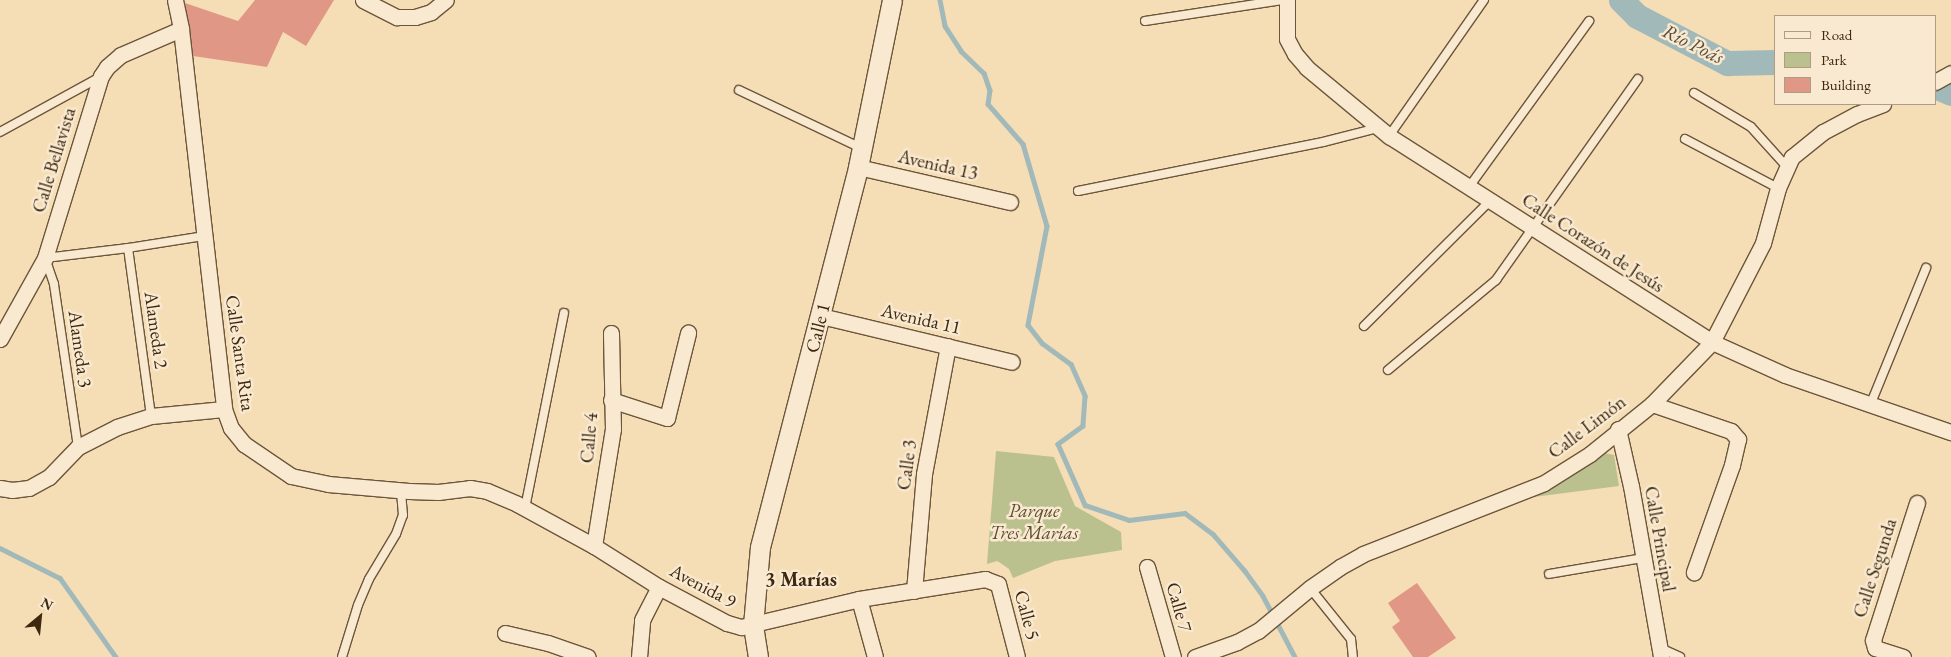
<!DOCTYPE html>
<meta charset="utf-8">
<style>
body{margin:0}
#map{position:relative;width:1951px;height:657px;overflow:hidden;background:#f5ddb6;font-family:"EB Garamond",serif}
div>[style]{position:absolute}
.green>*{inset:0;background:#bbc18e}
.stream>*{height:4.5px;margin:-2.25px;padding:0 2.25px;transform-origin:2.25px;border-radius:2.25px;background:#a2b9b9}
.river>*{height:25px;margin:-12.5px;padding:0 12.5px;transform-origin:12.5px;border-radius:12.5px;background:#a2b9b9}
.building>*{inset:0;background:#e19785}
.roads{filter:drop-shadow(1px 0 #6c563a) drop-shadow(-1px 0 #6c563a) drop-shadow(0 1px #6c563a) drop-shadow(0 -1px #6c563a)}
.service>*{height:8px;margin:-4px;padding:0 4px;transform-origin:4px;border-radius:4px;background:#f8e9d0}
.minor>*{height:15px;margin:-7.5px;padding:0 7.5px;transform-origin:7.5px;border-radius:7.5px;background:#f8e9d0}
.tertiary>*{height:19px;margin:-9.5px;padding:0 9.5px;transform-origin:9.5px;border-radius:9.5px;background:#f8e9d0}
span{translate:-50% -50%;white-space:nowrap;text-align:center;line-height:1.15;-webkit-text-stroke:5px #f8e9d0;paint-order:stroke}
.street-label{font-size:19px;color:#3e2910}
.park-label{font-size:19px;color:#5d4f30;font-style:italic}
.water-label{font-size:20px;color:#574d3a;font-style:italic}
.neighbourhood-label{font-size:20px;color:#3e2910;font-weight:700}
.legend{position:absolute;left:1774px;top:15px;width:162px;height:90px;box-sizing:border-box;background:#f8e9d0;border:1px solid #ae9c83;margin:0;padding:6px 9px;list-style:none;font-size:15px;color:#3e2910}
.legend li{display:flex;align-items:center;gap:10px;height:25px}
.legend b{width:25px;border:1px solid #ae9c83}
.north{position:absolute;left:15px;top:592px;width:50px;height:50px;-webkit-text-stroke:4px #f8e9d0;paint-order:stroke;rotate:28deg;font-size:14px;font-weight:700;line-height:20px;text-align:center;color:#3e2910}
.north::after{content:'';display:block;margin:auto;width:18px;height:22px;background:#3e2910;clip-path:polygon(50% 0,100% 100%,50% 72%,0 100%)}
</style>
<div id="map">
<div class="green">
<div style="clip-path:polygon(996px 451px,1054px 457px,1075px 506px,1121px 532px,1122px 550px,1055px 561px,1013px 578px,1009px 569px,1002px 564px,997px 561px,987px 564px)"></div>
<div style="clip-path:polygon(1605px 453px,1614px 455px,1619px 486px,1519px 499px)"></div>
</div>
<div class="stream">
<div style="left:940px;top:0;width:26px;rotate:79deg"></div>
<div style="left:945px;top:26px;width:30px;rotate:57deg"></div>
<div style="left:961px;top:51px;width:32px;rotate:44deg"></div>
<div style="left:984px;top:73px;width:18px;rotate:71deg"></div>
<div style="left:990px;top:90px;width:14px;rotate:98deg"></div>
<div style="left:988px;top:104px;width:53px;rotate:48.8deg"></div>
<div style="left:1023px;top:144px;width:85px;rotate:73.7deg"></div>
<div style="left:1047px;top:226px;width:101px;rotate:100.9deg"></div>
<div style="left:1028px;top:325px;width:23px;rotate:52deg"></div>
<div style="left:1042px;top:343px;width:36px;rotate:36deg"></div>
<div style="left:1071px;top:364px;width:35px;rotate:66deg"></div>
<div style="left:1085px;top:396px;width:30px;rotate:94deg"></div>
<div style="left:1083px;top:426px;width:31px;rotate:144deg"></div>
<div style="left:1058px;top:444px;width:67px;rotate:66.1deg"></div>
<div style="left:1085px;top:505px;width:46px;rotate:18.8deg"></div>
<div style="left:1129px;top:520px;width:56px;rotate:-7.1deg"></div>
<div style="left:1185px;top:513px;width:35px;rotate:37deg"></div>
<div style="left:1213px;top:534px;width:49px;rotate:49.1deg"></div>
<div style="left:1245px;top:571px;width:31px;rotate:54deg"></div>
<div style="left:1263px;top:596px;width:69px;rotate:62.3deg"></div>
<div style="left:0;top:548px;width:67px;rotate:26.6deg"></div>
<div style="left:60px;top:578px;width:97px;rotate:54.7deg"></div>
</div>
<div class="river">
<div style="left:1621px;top:0;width:23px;rotate:45deg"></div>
<div style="left:1637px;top:16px;width:102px;rotate:27.6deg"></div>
<div style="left:1727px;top:63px;width:48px;rotate:-1.2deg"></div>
<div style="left:1935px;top:86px;width:17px;rotate:24deg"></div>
</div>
<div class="building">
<div style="clip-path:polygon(255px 0,334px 0,306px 46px,283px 32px,267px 67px,193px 56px,185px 3px,238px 21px)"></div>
<div style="clip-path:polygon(1417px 583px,1456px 638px,1428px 657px,1413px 657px,1392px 627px,1400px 621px,1388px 603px)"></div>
</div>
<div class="roads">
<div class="service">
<div style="left:1145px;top:21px;width:139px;rotate:-8.7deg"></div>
<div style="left:739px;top:90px;width:135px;rotate:25.4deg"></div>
<div style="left:1694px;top:93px;width:66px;rotate:30.8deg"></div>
<div style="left:1751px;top:127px;width:54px;rotate:48deg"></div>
<div style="left:0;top:132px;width:114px;rotate:-28.8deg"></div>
<div style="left:1389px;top:136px;width:166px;rotate:-55.1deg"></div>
<div style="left:1685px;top:139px;width:105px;rotate:27.8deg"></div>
<div style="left:1469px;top:187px;width:205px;rotate:-54.1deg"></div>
<div style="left:1078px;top:191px;width:250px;rotate:-11.3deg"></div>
<div style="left:1323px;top:142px;width:57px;rotate:-14.3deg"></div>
<div style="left:128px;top:248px;width:170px;rotate:82.2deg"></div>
<div style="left:1364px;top:326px;width:177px;rotate:-44.8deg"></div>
<div style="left:1388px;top:370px;width:141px;rotate:-39.8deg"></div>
<div style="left:1496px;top:280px;width:246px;rotate:-54.8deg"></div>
<div style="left:1871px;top:403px;width:146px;rotate:-67.8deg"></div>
<div style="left:78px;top:447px;width:165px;rotate:-98.4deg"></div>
<div style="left:54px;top:284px;width:28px;rotate:-109deg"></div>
<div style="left:45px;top:258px;width:84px;rotate:-6.9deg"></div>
<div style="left:128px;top:248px;width:77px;rotate:-9deg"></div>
<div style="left:525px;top:508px;width:199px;rotate:-78.7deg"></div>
<div style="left:1549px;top:574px;width:95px;rotate:-9.7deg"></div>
<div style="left:1310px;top:588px;width:65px;rotate:51.2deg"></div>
<div style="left:1351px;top:639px;width:18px;rotate:84deg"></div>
<div style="left:1660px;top:648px;width:22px;rotate:24deg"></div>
<div style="left:342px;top:657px;width:54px;rotate:-72.9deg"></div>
<div style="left:358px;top:605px;width:28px;rotate:-67deg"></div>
<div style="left:369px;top:579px;width:52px;rotate:-59deg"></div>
<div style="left:396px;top:534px;width:20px;rotate:-70deg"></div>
<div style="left:403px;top:515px;width:25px;rotate:-95deg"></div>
</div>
<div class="minor">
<div style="left:175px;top:0;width:30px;rotate:78deg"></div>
<div style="left:181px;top:29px;width:382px;rotate:83.5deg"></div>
<div style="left:224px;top:409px;width:20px;rotate:70deg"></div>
<div style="left:231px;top:428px;width:21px;rotate:51deg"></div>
<div style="left:244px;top:444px;width:57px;rotate:34.2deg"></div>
<div style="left:291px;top:476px;width:38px;rotate:12deg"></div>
<div style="left:328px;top:484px;width:81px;rotate:4.9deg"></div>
<div style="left:409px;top:491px;width:29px;rotate:2deg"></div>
<div style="left:438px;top:492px;width:32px;rotate:-7deg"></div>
<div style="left:470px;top:488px;width:17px;rotate:10deg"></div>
<div style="left:487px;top:491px;width:33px;rotate:23deg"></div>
<div style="left:517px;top:504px;width:88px;rotate:28.6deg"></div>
<div style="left:594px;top:546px;width:77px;rotate:32.2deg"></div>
<div style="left:659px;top:587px;width:77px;rotate:27.9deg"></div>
<div style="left:727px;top:623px;width:15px;rotate:16deg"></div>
<div style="left:741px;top:627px;width:121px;rotate:-13.3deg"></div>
<div style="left:859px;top:599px;width:128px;rotate:-9deg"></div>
<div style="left:985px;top:579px;width:14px;rotate:21deg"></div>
<div style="left:998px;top:584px;width:75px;rotate:75.4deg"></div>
<div style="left:363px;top:0;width:38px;rotate:27deg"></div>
<div style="left:397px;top:17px;width:18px"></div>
<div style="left:415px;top:17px;width:17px;rotate:-17deg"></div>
<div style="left:431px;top:12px;width:19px;rotate:-39deg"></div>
<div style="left:1287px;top:0;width:39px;rotate:90deg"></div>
<div style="left:1287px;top:39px;width:17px;rotate:62deg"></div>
<div style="left:1295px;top:54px;width:18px;rotate:49deg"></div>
<div style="left:1307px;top:68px;width:107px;rotate:39.7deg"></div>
<div style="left:1389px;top:136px;width:383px;rotate:32.5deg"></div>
<div style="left:1712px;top:342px;width:80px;rotate:24.3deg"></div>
<div style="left:1785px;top:375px;width:176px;rotate:19deg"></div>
<div style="left:1935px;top:82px;width:18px;rotate:-29deg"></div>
<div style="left:858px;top:167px;width:156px;rotate:13deg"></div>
<div style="left:821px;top:316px;width:196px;rotate:13.5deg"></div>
<div style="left:0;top:339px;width:93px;rotate:-60.9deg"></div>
<div style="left:45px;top:258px;width:190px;rotate:-72.9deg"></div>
<div style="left:101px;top:76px;width:11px;rotate:-56deg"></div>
<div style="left:107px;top:67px;width:18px;rotate:-41deg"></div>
<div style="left:121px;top:55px;width:65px;rotate:-23.4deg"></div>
<div style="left:611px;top:400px;width:59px;rotate:17.8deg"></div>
<div style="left:667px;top:418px;width:88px;rotate:-76.1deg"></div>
<div style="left:1652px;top:404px;width:83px;rotate:18.9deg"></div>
<div style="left:1731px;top:431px;width:11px;rotate:49deg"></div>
<div style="left:1738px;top:439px;width:27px;rotate:103deg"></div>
<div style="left:1732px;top:465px;width:114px;rotate:109.6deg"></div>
<div style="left:1618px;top:429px;width:58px;rotate:77.2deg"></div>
<div style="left:1631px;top:486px;width:174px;rotate:80deg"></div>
<div style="left:0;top:488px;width:12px;rotate:9deg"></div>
<div style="left:12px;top:490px;width:17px;rotate:-7deg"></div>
<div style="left:29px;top:488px;width:23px;rotate:-29deg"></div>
<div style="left:49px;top:477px;width:42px;rotate:-46deg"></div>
<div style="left:78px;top:447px;width:44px;rotate:-27.1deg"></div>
<div style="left:117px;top:427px;width:36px;rotate:-18deg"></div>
<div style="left:151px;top:416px;width:73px;rotate:-5.5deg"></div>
<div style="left:594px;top:546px;width:119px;rotate:-80.8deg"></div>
<div style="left:613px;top:429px;width:96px;rotate:-91.2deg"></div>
<div style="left:1147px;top:567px;width:94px;rotate:73.9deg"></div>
<div style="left:914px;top:591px;width:117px;rotate:-85.1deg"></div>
<div style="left:924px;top:474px;width:130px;rotate:-79.4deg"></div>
<div style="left:859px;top:599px;width:60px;rotate:74.6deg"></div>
<div style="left:505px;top:633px;width:44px;rotate:13.1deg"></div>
<div style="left:548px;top:643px;width:42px;rotate:19.3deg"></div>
<div style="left:639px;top:657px;width:37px;rotate:-85deg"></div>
<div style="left:642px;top:620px;width:37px;rotate:-63deg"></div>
<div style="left:1195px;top:657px;width:45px;rotate:-19.7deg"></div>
<div style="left:1237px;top:642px;width:24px;rotate:-28deg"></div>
<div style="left:1258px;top:631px;width:67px;rotate:-39.6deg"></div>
<div style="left:1310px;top:588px;width:37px;rotate:-35deg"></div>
<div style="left:1340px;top:567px;width:26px;rotate:-29deg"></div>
<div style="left:1363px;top:554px;width:194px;rotate:-21.4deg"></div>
<div style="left:1544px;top:483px;width:54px;rotate:-32.2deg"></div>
<div style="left:1590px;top:454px;width:80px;rotate:-38.9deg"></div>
<div style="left:1652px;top:404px;width:86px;rotate:-45.9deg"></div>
<div style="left:1712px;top:342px;width:111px;rotate:-62.7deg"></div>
<div style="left:1763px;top:243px;width:57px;rotate:-74.7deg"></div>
<div style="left:1778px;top:188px;width:34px;rotate:-66deg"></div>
<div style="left:1792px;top:157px;width:40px;rotate:-39deg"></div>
<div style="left:1823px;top:132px;width:38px;rotate:-28deg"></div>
<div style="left:1857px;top:114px;width:28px;rotate:-21deg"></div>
<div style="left:1903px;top:657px;width:29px;rotate:-162deg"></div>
<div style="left:1875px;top:648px;width:8px;rotate:-104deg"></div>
<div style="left:1873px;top:640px;width:144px;rotate:-72.2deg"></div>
</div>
<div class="tertiary">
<div style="left:758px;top:657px;width:32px;rotate:-99deg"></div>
<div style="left:753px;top:625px;width:78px;rotate:-84.9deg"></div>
<div style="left:760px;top:547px;width:392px;rotate:-75.5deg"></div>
<div style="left:858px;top:167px;width:170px;rotate:-78.5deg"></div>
</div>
</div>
<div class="street-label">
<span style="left:54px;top:160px;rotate:-73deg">Calle Bellavista</span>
<span style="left:938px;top:165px;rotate:13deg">Avenida 13</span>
<span style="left:1593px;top:243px;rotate:33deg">Calle Corazón de Jesús</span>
<span style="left:921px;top:319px;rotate:13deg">Avenida 11</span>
<span style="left:818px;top:328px;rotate:-76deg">Calle 1</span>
<span style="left:156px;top:330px;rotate:82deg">Alameda 2</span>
<span style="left:80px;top:349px;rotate:82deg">Alameda 3</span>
<span style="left:240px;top:353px;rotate:82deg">Calle Santa Rita</span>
<span style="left:1587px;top:427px;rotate:-37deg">Calle Limón</span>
<span style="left:589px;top:438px;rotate:-85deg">Calle 4</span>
<span style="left:907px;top:465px;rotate:-82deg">Calle 3</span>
<span style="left:1660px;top:539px;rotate:80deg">Calle Principal</span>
<span style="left:1875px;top:568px;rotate:-72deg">Calle Segunda</span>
<span style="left:703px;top:586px;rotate:28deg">Avenida 9</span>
<span style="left:1179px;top:607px;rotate:74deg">Calle 7</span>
<span style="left:1027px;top:615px;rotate:75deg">Calle 5</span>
</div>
<div class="park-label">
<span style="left:1034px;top:522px">Parque<br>Tres Marías</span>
</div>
<div class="water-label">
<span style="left:1693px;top:44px;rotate:26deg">Río Poás</span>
</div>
<div class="neighbourhood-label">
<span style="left:801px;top:579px">3 Marías</span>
</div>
<ul class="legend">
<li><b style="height:6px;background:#f8e9d0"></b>Road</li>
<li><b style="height:14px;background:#bbc18e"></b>Park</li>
<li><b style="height:14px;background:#e19785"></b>Building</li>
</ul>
<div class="north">N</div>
</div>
